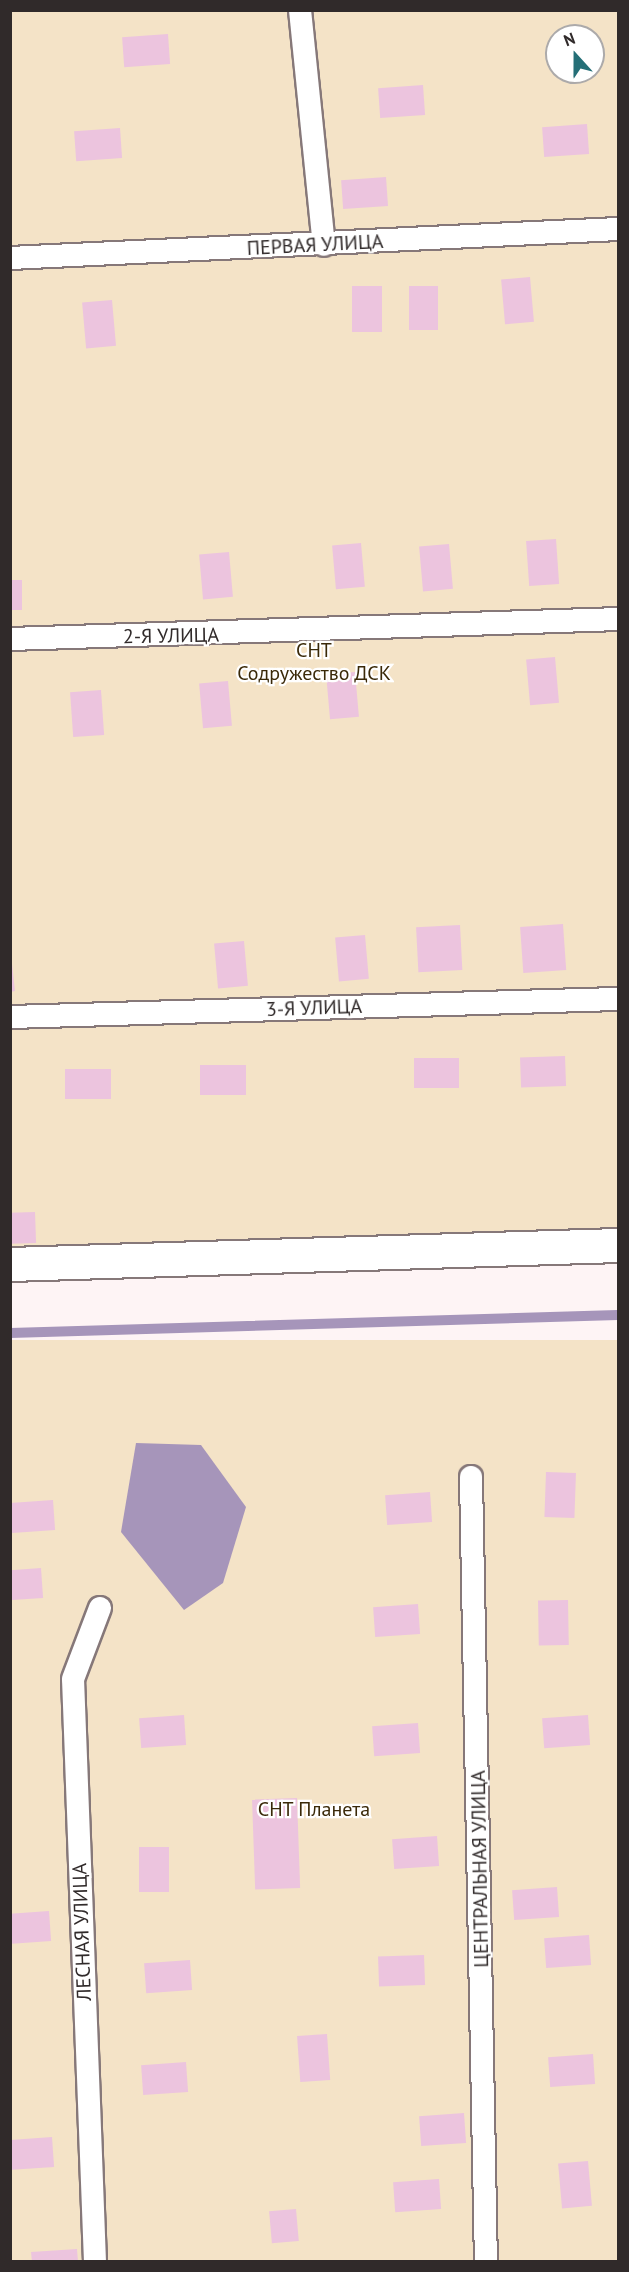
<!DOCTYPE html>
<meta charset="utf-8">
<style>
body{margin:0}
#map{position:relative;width:629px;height:2272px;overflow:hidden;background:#fef4f5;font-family:"PT Sans",sans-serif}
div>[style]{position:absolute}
.green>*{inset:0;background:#f4e3c7;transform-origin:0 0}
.water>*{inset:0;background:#a695ba}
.stream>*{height:10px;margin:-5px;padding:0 5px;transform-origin:5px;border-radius:5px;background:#a695ba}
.building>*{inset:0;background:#ecc4de;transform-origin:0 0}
.roads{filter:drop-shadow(2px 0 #867879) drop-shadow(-2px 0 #867879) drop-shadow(0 2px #867879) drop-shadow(0 -2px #867879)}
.lane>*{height:22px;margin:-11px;padding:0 11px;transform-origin:11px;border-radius:11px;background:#fff}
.street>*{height:33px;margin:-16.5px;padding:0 16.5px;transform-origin:16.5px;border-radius:16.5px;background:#fff}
span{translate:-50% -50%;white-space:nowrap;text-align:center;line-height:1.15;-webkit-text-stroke:4.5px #fff;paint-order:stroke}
.street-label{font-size:20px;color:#302a2a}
.park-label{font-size:20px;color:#3a2908}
.frame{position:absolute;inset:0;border:12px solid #302a2a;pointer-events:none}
.north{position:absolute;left:545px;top:24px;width:60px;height:60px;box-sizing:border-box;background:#fff;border:2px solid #acaaaa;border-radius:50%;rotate:339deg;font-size:16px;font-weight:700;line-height:24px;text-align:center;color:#302a2a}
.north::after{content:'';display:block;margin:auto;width:21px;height:27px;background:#256f77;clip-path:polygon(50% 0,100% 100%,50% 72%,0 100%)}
</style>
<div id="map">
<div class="green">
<div style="clip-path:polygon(evenodd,10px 11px,618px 11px,618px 1253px,11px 1277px,10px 11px,557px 36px,593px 36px,593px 72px,557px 72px,557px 36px)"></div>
<div style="left:618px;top:1340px;width:921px;height:608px;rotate:90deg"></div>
</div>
<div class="water">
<div style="clip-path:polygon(136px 1443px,201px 1445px,246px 1507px,223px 1583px,184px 1610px,121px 1532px)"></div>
</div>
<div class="stream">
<div style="left:10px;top:1333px;width:608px;rotate:-1.7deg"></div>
</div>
<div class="building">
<div style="left:168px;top:34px;width:30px;height:46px;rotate:86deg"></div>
<div style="left:423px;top:85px;width:30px;height:45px;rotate:86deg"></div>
<div style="left:587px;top:124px;width:30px;height:45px;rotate:86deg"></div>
<div style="left:120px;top:128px;width:30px;height:46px;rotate:86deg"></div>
<div style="left:386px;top:177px;width:29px;height:45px;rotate:86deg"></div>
<div style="left:530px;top:277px;width:45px;height:29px;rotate:85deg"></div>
<div style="left:352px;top:286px;width:30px;height:46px"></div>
<div style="left:409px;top:286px;width:29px;height:44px"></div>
<div style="left:112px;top:300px;width:46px;height:30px;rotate:85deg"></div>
<div style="left:556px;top:539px;width:45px;height:30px;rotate:86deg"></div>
<div style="left:361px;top:543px;width:44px;height:29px;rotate:85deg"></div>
<div style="left:449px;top:544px;width:45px;height:30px;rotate:85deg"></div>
<div style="left:229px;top:552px;width:45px;height:30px;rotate:85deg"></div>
<div style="left:10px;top:580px;width:12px;height:30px"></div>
<div style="left:555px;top:657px;width:46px;height:29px;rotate:85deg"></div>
<div style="left:355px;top:672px;width:45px;height:29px;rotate:85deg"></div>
<div style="left:228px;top:681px;width:45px;height:29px;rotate:85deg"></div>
<div style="left:101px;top:690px;width:45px;height:31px;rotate:86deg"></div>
<div style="left:563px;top:924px;width:46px;height:43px;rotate:86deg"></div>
<div style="left:460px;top:925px;width:45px;height:44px;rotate:87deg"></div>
<div style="left:365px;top:935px;width:44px;height:30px;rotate:85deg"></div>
<div style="left:244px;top:941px;width:45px;height:30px;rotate:85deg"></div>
<div style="clip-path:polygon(10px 946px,15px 991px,10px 992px)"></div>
<div style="left:565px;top:1056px;width:30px;height:45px;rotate:88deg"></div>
<div style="left:414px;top:1058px;width:45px;height:30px"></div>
<div style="left:200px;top:1065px;width:46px;height:30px"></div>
<div style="left:111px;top:1069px;width:30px;height:46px;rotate:90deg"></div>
<div style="left:35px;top:1212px;width:31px;height:25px;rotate:88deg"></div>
<div style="left:546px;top:1472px;width:30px;height:45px;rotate:2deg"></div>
<div style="left:430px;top:1492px;width:30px;height:45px;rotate:86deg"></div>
<div style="left:53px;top:1500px;width:30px;height:43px;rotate:86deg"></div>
<div style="left:41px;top:1568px;width:30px;height:31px;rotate:86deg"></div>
<div style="left:568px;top:1600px;width:45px;height:30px;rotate:89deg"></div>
<div style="left:418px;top:1604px;width:30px;height:45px;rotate:86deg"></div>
<div style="left:184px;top:1715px;width:30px;height:45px;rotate:86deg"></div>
<div style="left:588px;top:1715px;width:30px;height:46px;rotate:86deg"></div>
<div style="left:418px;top:1723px;width:30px;height:46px;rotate:86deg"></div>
<div style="left:297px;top:1798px;width:90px;height:45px;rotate:88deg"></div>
<div style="left:437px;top:1836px;width:30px;height:45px;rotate:86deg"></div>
<div style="left:139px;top:1847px;width:30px;height:45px"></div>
<div style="left:557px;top:1887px;width:30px;height:45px;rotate:86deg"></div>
<div style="left:49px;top:1911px;width:30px;height:39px;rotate:86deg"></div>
<div style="left:589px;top:1935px;width:30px;height:45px;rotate:86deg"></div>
<div style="left:424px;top:1955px;width:30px;height:46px;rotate:88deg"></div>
<div style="left:190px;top:1960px;width:30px;height:46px;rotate:86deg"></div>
<div style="left:327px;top:2034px;width:46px;height:30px;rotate:86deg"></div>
<div style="left:593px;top:2054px;width:30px;height:45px;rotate:86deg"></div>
<div style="left:186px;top:2062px;width:30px;height:45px;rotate:86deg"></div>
<div style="left:464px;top:2113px;width:30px;height:45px;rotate:86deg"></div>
<div style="left:52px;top:2137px;width:30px;height:42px;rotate:86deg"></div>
<div style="left:588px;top:2161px;width:45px;height:30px;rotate:85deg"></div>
<div style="left:439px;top:2179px;width:30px;height:46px;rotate:86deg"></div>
<div style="left:296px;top:2209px;width:32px;height:27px;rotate:85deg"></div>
<div style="clip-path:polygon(77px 2249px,78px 2262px,32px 2262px,31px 2252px)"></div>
</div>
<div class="roads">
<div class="lane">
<div style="left:300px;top:10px;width:236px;rotate:84.2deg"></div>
<div style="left:10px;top:258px;width:609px;rotate:-2.73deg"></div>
<div style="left:10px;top:639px;width:608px;rotate:-1.88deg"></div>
<div style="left:10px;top:1017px;width:608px;rotate:-1.7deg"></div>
<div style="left:471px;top:1477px;width:785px;rotate:88.91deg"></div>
<div style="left:95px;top:2262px;width:583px;rotate:-92.16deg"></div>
<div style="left:73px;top:1679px;width:76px;rotate:-69.2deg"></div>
</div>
<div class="street">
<div style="left:10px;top:1264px;width:608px;rotate:-1.79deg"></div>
</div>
</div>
<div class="street-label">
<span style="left:315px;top:245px;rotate:-3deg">ПЕРВАЯ УЛИЦА</span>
<span style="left:171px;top:636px;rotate:-1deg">2-Я УЛИЦА</span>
<span style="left:314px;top:1008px;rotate:-2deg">3-Я УЛИЦА</span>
<span style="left:480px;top:1869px;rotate:-91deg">ЦЕНТРАЛЬНАЯ УЛИЦА</span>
<span style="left:82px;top:1932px;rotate:-92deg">ЛЕСНАЯ УЛИЦА</span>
</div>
<div class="park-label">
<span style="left:314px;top:662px">СНТ<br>Содружество ДСК</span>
<span style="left:314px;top:1809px">СНТ Планета</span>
</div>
<div class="frame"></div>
<div class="north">N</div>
</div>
